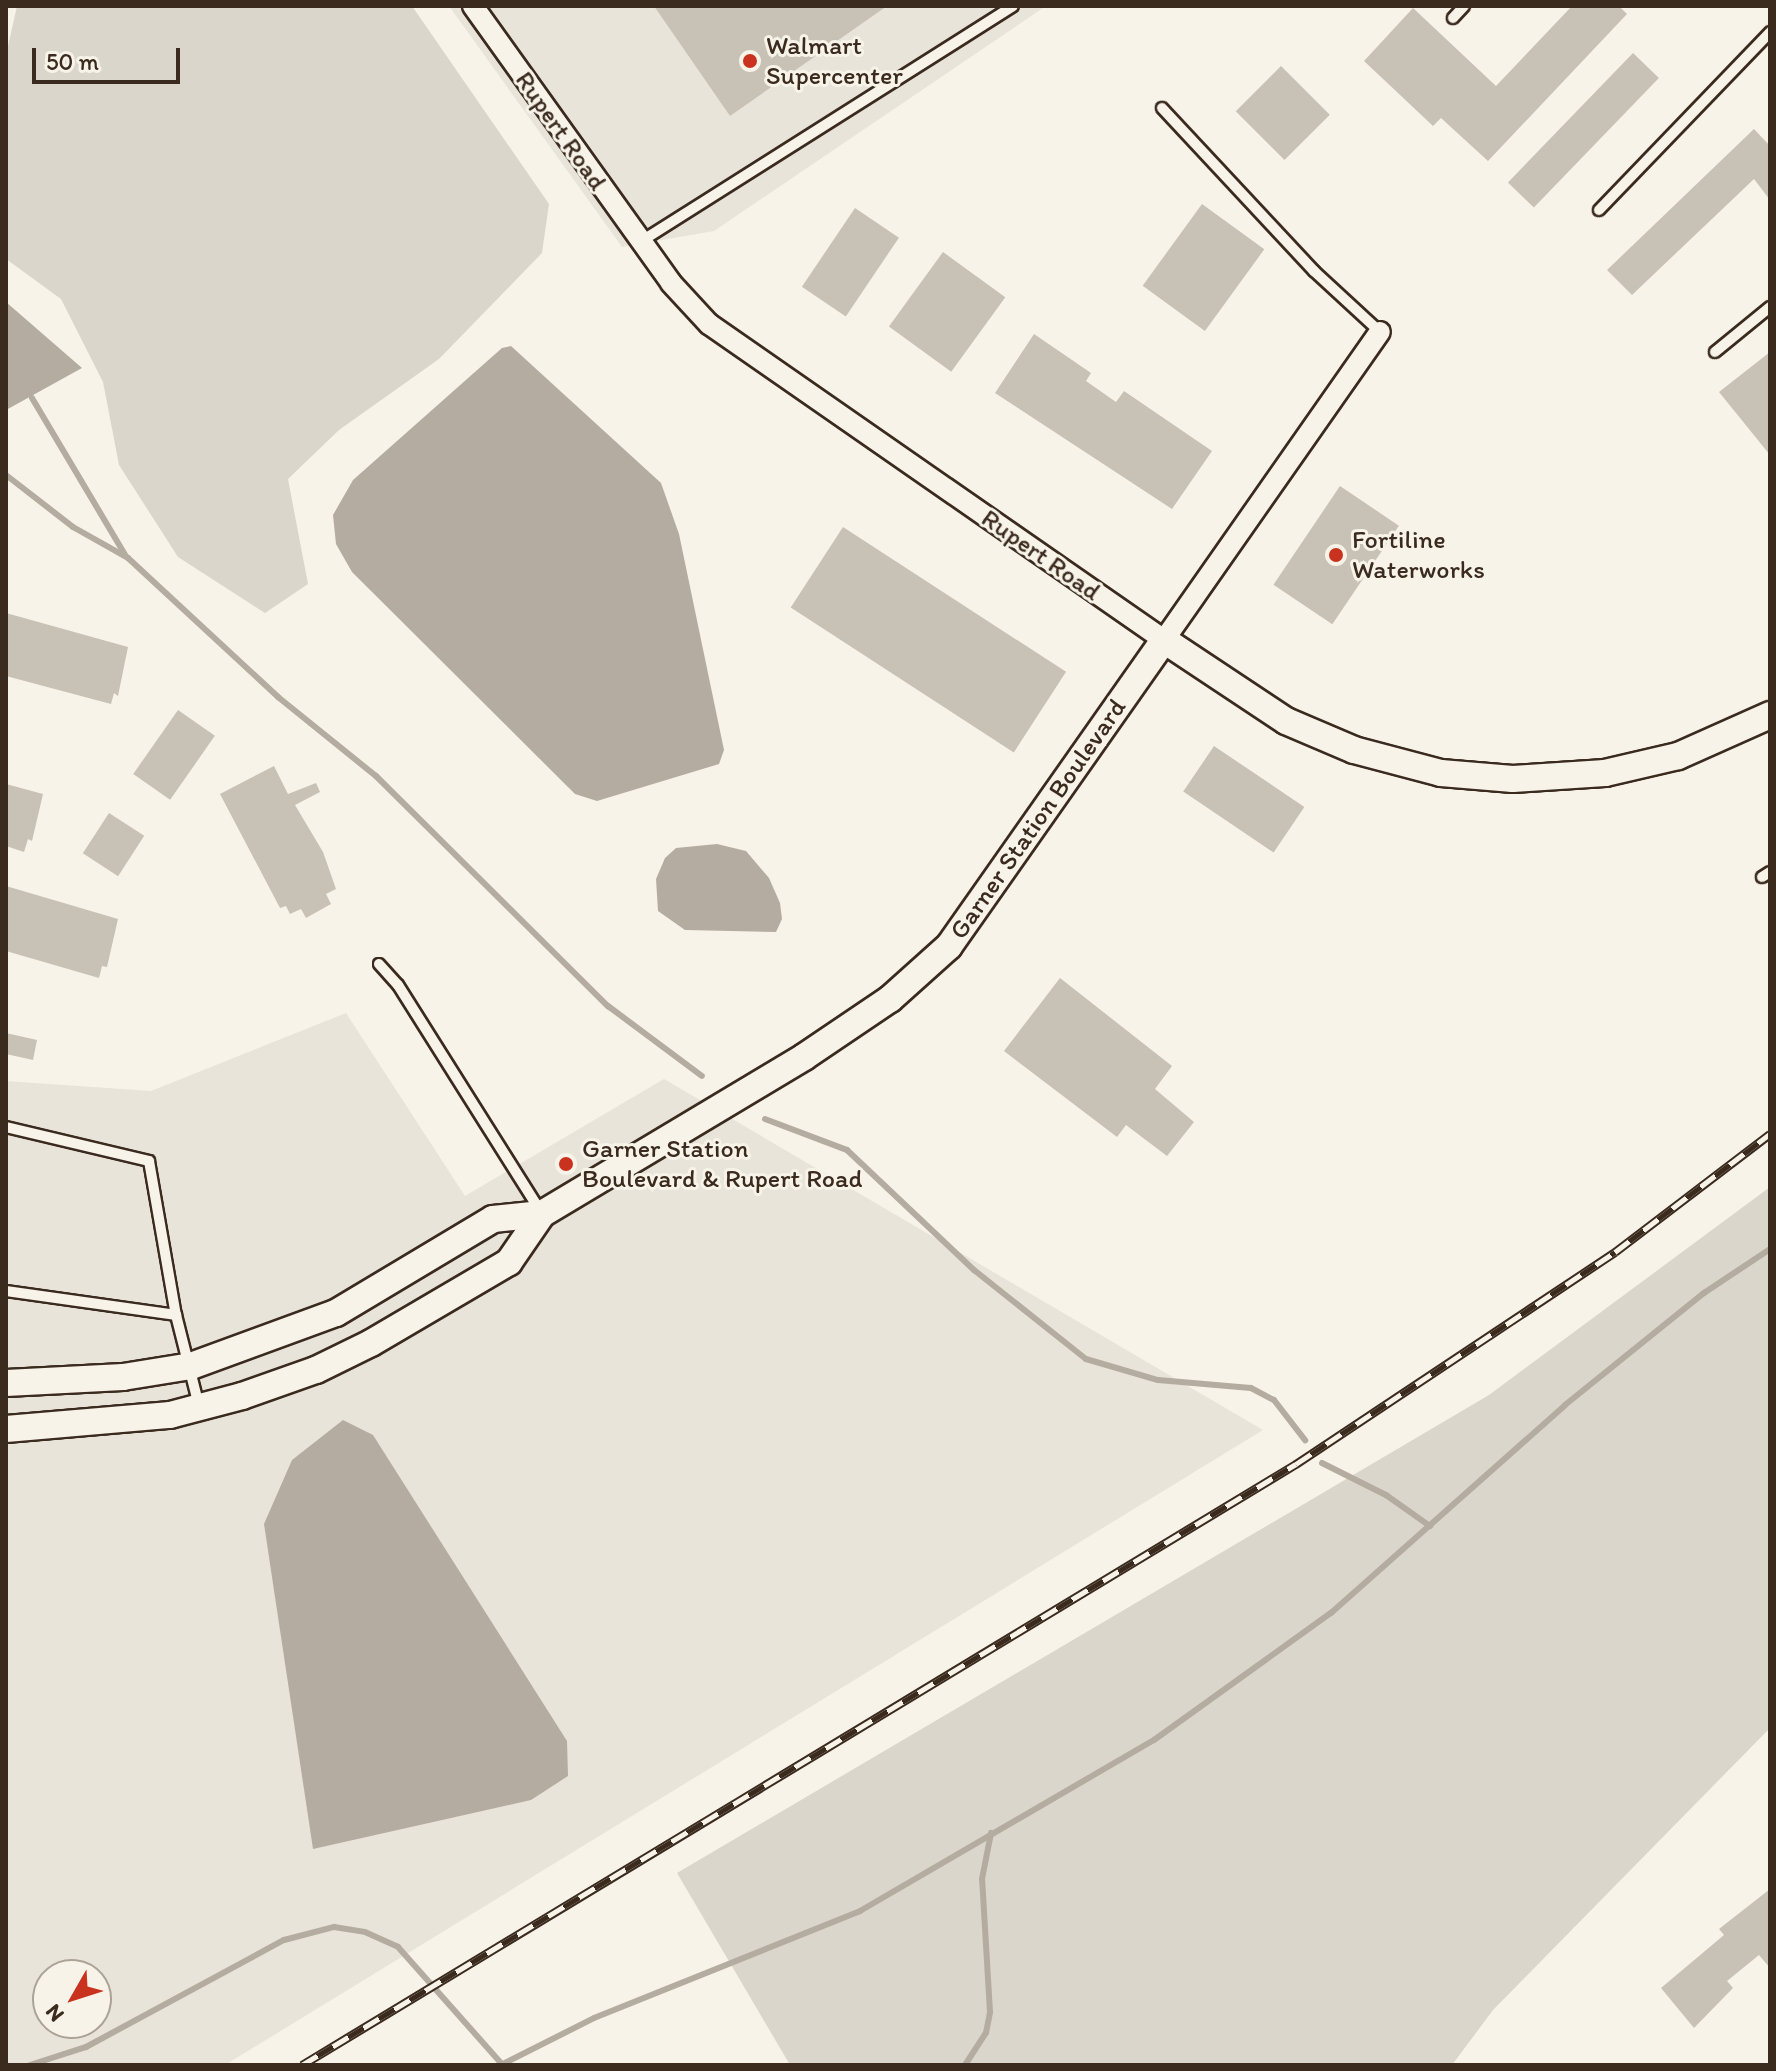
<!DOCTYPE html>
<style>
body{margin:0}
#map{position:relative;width:1776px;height:2071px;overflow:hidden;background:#f7f3e8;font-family:Itim,sans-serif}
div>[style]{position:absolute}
.built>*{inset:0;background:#e9e4d9}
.green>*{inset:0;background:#dbd6cb}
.water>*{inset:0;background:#b4aca0}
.stream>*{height:6px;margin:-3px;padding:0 3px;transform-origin:3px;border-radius:3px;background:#b4aca0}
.building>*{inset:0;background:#c8c1b6;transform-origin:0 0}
.roads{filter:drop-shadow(2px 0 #3b2a1e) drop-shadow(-2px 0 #3b2a1e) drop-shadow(0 2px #3b2a1e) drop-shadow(0 -2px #3b2a1e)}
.service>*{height:10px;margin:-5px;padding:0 5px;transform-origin:5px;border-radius:5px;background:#f7f3e8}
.minor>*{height:20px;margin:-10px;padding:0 10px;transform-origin:10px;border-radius:10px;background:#f7f3e8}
.tertiary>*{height:26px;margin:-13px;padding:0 13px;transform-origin:13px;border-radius:13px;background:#f7f3e8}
.rail>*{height:9px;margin-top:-4.5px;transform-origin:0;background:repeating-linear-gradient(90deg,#f7f3e8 0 18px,#3b2a1e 0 36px);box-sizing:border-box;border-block:2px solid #3b2a1e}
.dots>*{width:22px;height:22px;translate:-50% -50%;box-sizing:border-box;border:4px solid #f7f3e8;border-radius:50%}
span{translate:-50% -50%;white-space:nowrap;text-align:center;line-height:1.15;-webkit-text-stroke:6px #f7f3e8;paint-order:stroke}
.poi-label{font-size:26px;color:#3b2a1e}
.left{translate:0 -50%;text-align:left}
.street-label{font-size:26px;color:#3b2a1e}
.frame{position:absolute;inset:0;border:8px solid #3b2a1e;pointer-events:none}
.north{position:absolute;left:32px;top:1959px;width:80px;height:80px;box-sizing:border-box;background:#f7f3e8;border:2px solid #aca397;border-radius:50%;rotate:231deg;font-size:22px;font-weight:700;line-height:32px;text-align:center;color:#3b2a1e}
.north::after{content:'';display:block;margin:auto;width:28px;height:36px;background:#c8321e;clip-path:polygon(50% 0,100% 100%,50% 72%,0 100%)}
.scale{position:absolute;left:32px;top:48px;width:148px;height:36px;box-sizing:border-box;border:4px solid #3b2a1e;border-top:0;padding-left:10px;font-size:24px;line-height:28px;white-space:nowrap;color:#3b2a1e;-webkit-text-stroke:6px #f7f3e8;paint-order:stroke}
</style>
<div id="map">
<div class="built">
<div style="clip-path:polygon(449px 6px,1046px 6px,714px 231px,622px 247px)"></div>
<div style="clip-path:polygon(evenodd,346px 1013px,465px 1196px,664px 1079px,1263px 1430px,225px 2065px,6px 2065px,6px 1081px,151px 1091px,346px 1013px,48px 1975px,96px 1975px,96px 2023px,48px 2023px,48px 1975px)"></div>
</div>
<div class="green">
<div style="clip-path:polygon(17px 6px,412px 6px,549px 204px,542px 253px,439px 359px,339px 430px,288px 479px,308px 584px,265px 613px,178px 557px,119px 465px,103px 382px,61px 299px,6px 259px,6px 55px)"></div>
<div style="clip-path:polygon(1770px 1187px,1770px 1728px,1493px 2010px,1452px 2065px,790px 2065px,677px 1873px,1489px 1395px)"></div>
</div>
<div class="water">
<div style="clip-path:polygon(6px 302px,82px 368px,6px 410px)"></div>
<div style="clip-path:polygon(511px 346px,661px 483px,679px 534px,724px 750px,719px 764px,597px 801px,575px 794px,352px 572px,336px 544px,333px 515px,353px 480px,502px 348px)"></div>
<div style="clip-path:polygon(717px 844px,746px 851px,769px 878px,780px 903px,782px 919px,776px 932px,685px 930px,658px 911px,656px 879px,665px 858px,676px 848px)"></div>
<div style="clip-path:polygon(343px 1420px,373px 1435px,567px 1741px,568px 1776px,531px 1800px,313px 1849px,264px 1524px,292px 1460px)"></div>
</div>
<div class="stream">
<div style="left:32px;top:398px;width:184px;rotate:59.3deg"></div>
<div style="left:6px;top:475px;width:85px;rotate:37.8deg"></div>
<div style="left:73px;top:527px;width:63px;rotate:29.4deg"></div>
<div style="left:128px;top:558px;width:205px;rotate:42.8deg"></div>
<div style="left:278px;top:697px;width:126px;rotate:38.9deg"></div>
<div style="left:376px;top:776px;width:327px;rotate:44.8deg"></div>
<div style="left:608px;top:1006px;width:117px;rotate:36.7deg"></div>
<div style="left:765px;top:1119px;width:88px;rotate:20.7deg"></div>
<div style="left:847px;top:1150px;width:175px;rotate:43.4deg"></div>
<div style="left:974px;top:1270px;width:143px;rotate:38.5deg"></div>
<div style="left:1086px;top:1359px;width:75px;rotate:16.3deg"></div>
<div style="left:1158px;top:1380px;width:93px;rotate:4.9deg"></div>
<div style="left:1251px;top:1388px;width:26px;rotate:28deg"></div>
<div style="left:1274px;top:1400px;width:51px;rotate:52.2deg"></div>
<div style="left:1322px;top:1463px;width:72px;rotate:26.6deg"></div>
<div style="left:1386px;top:1495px;width:54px;rotate:35.2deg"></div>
<div style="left:30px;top:2065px;width:59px;rotate:-17.8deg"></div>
<div style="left:86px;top:2047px;width:225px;rotate:-28.4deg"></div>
<div style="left:284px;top:1940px;width:52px;rotate:-14.6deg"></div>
<div style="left:334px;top:1927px;width:31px;rotate:9deg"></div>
<div style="left:365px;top:1932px;width:36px;rotate:24deg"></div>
<div style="left:398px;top:1947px;width:157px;rotate:48.4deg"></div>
<div style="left:501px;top:2065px;width:104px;rotate:-26.8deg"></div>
<div style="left:594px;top:2018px;width:287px;rotate:-21.9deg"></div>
<div style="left:860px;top:1911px;width:340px;rotate:-30.2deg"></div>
<div style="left:1154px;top:1740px;width:218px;rotate:-35.7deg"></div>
<div style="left:1331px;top:1613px;width:313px;rotate:-41.6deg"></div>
<div style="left:1565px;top:1405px;width:179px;rotate:-38.9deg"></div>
<div style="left:1704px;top:1293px;width:79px;rotate:-33.7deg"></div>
<div style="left:965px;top:2065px;width:38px;rotate:-57deg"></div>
<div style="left:986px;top:2033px;width:21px;rotate:-79deg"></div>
<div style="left:990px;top:2012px;width:133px;rotate:-93.4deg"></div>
<div style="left:982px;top:1879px;width:47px;rotate:-78.9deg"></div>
</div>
<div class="building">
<div style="clip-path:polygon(654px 6px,887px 6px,730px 116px)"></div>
<div style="clip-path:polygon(1572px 6px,1619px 6px,1627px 14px,1488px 161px,1441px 118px,1433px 126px,1364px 61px,1413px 8px,1496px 86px)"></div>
<div style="left:1633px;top:53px;width:36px;height:180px;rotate:44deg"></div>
<div style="left:1281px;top:66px;width:69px;height:64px;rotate:45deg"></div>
<div style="clip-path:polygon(1754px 129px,1770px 146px,1770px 200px,1754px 179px,1632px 295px,1607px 270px)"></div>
<div style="left:1202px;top:204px;width:77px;height:101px;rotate:36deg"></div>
<div style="left:855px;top:208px;width:53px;height:95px;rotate:34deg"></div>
<div style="left:943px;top:252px;width:77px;height:92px;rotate:36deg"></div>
<div style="clip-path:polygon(1034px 334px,1091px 373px,1086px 381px,1116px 402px,1124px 391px,1212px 451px,1172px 509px,995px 393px)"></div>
<div style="clip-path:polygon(1770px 352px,1770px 455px,1719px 392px)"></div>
<div style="left:1340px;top:486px;width:71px;height:119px;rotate:34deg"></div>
<div style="left:843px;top:527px;width:266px;height:96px;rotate:33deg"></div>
<div style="clip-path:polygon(6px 613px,128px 647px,118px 696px,114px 693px,111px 704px,6px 676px)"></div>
<div style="left:178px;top:710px;width:45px;height:78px;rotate:35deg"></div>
<div style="left:1214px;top:746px;width:109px;height:55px;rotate:34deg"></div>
<div style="clip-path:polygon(274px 766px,288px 794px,316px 783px,320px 792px,295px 805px,323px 852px,336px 889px,326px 894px,331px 904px,306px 918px,301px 909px,290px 914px,286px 906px,280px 908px,220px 794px)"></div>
<div style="clip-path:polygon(6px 784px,43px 794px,32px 841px,28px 839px,24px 852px,6px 846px)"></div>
<div style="left:109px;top:813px;width:42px;height:48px;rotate:33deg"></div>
<div style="clip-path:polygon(6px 886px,118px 919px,107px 967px,102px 966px,99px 978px,6px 951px)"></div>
<div style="clip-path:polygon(1060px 978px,1172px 1066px,1155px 1089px,1194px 1122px,1167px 1156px,1126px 1125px,1117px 1137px,1004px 1051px)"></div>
<div style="clip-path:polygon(6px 1033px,37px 1040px,33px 1060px,6px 1054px)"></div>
<div style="clip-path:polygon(1770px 1889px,1770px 1968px,1759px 1955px,1727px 1981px,1733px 1988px,1694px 2028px,1661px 1988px,1724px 1935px,1719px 1929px)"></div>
</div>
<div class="roads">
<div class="service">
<div style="left:1453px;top:18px;width:16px;rotate:-47deg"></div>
<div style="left:1162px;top:108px;width:223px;rotate:47deg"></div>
<div style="left:1314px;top:271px;width:90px;rotate:42.7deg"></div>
<div style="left:1599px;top:210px;width:247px;rotate:-46.1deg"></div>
<div style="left:640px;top:242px;width:441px;rotate:-32.3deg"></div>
<div style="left:1715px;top:352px;width:71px;rotate:-39.3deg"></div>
<div style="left:1762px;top:877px;width:9px;rotate:-32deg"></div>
<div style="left:379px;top:964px;width:28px;rotate:48deg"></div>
<div style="left:398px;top:985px;width:268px;rotate:57.8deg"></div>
<div style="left:6px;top:1127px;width:147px;rotate:13.4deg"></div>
<div style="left:149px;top:1161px;width:156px;rotate:80.1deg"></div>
<div style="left:176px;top:1315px;width:94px;rotate:75.8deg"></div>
<div style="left:6px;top:1291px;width:172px;rotate:8deg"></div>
</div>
<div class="minor">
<div style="left:473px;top:6px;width:340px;rotate:54.4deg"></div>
<div style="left:671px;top:283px;width:56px;rotate:47.2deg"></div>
<div style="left:709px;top:324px;width:554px;rotate:34.78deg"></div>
<div style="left:1164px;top:640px;width:376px;rotate:-55deg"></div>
</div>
<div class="tertiary">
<div style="left:6px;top:1383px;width:117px;rotate:-2.9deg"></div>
<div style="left:123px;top:1377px;width:69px;rotate:-9.2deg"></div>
<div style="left:191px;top:1366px;width:154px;rotate:-20.1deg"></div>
<div style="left:336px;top:1313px;width:183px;rotate:-30.9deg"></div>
<div style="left:493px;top:1219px;width:49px;rotate:-5.8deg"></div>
<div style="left:6px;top:1429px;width:165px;rotate:-4.9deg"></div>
<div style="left:170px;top:1415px;width:74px;rotate:-14.8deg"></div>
<div style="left:242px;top:1396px;width:78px;rotate:-19.4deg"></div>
<div style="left:316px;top:1370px;width:61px;rotate:-26.1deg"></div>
<div style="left:371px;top:1343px;width:160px;rotate:-30.4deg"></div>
<div style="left:509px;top:1262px;width:58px;rotate:-55.5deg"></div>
<div style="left:542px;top:1214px;width:305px;rotate:-30.9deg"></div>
<div style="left:804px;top:1057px;width:104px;rotate:-34deg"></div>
<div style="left:890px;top:999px;width:79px;rotate:-41.9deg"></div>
<div style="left:949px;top:946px;width:374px;rotate:-54.9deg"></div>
<div style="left:1164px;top:640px;width:146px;rotate:33.6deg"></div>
<div style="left:1286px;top:721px;width:74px;rotate:23.1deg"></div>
<div style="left:1354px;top:750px;width:90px;rotate:14.8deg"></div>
<div style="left:1441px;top:773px;width:72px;rotate:4.8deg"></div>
<div style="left:1513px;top:779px;width:92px;rotate:-3.7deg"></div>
<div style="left:1605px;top:773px;width:75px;rotate:-13.1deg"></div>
<div style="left:1678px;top:756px;width:101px;rotate:-24deg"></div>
</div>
</div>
<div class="rail">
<div style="left:302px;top:2065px;width:1162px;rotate:-31.16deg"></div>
<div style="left:1296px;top:1464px;width:383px;rotate:-33.6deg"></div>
<div style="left:1615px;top:1252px;width:195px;rotate:-37.3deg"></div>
</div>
<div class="dots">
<div style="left:750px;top:61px;background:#c8321e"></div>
<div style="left:1336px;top:555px;background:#c8321e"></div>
<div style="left:566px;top:1164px;background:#c8321e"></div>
</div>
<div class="poi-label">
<span class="left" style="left:766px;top:61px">Walmart<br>Supercenter</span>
<span class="left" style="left:1352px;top:555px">Fortiline<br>Waterworks</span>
<span class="left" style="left:582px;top:1164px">Garner Station<br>Boulevard &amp; Rupert Road</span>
</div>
<div class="street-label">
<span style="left:561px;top:131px;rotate:55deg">Rupert Road</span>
<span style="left:1041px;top:555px;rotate:35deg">Rupert Road</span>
<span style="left:1038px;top:819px;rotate:-55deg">Garner Station Boulevard</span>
</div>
<div class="frame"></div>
<div class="north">N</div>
<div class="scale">50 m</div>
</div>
